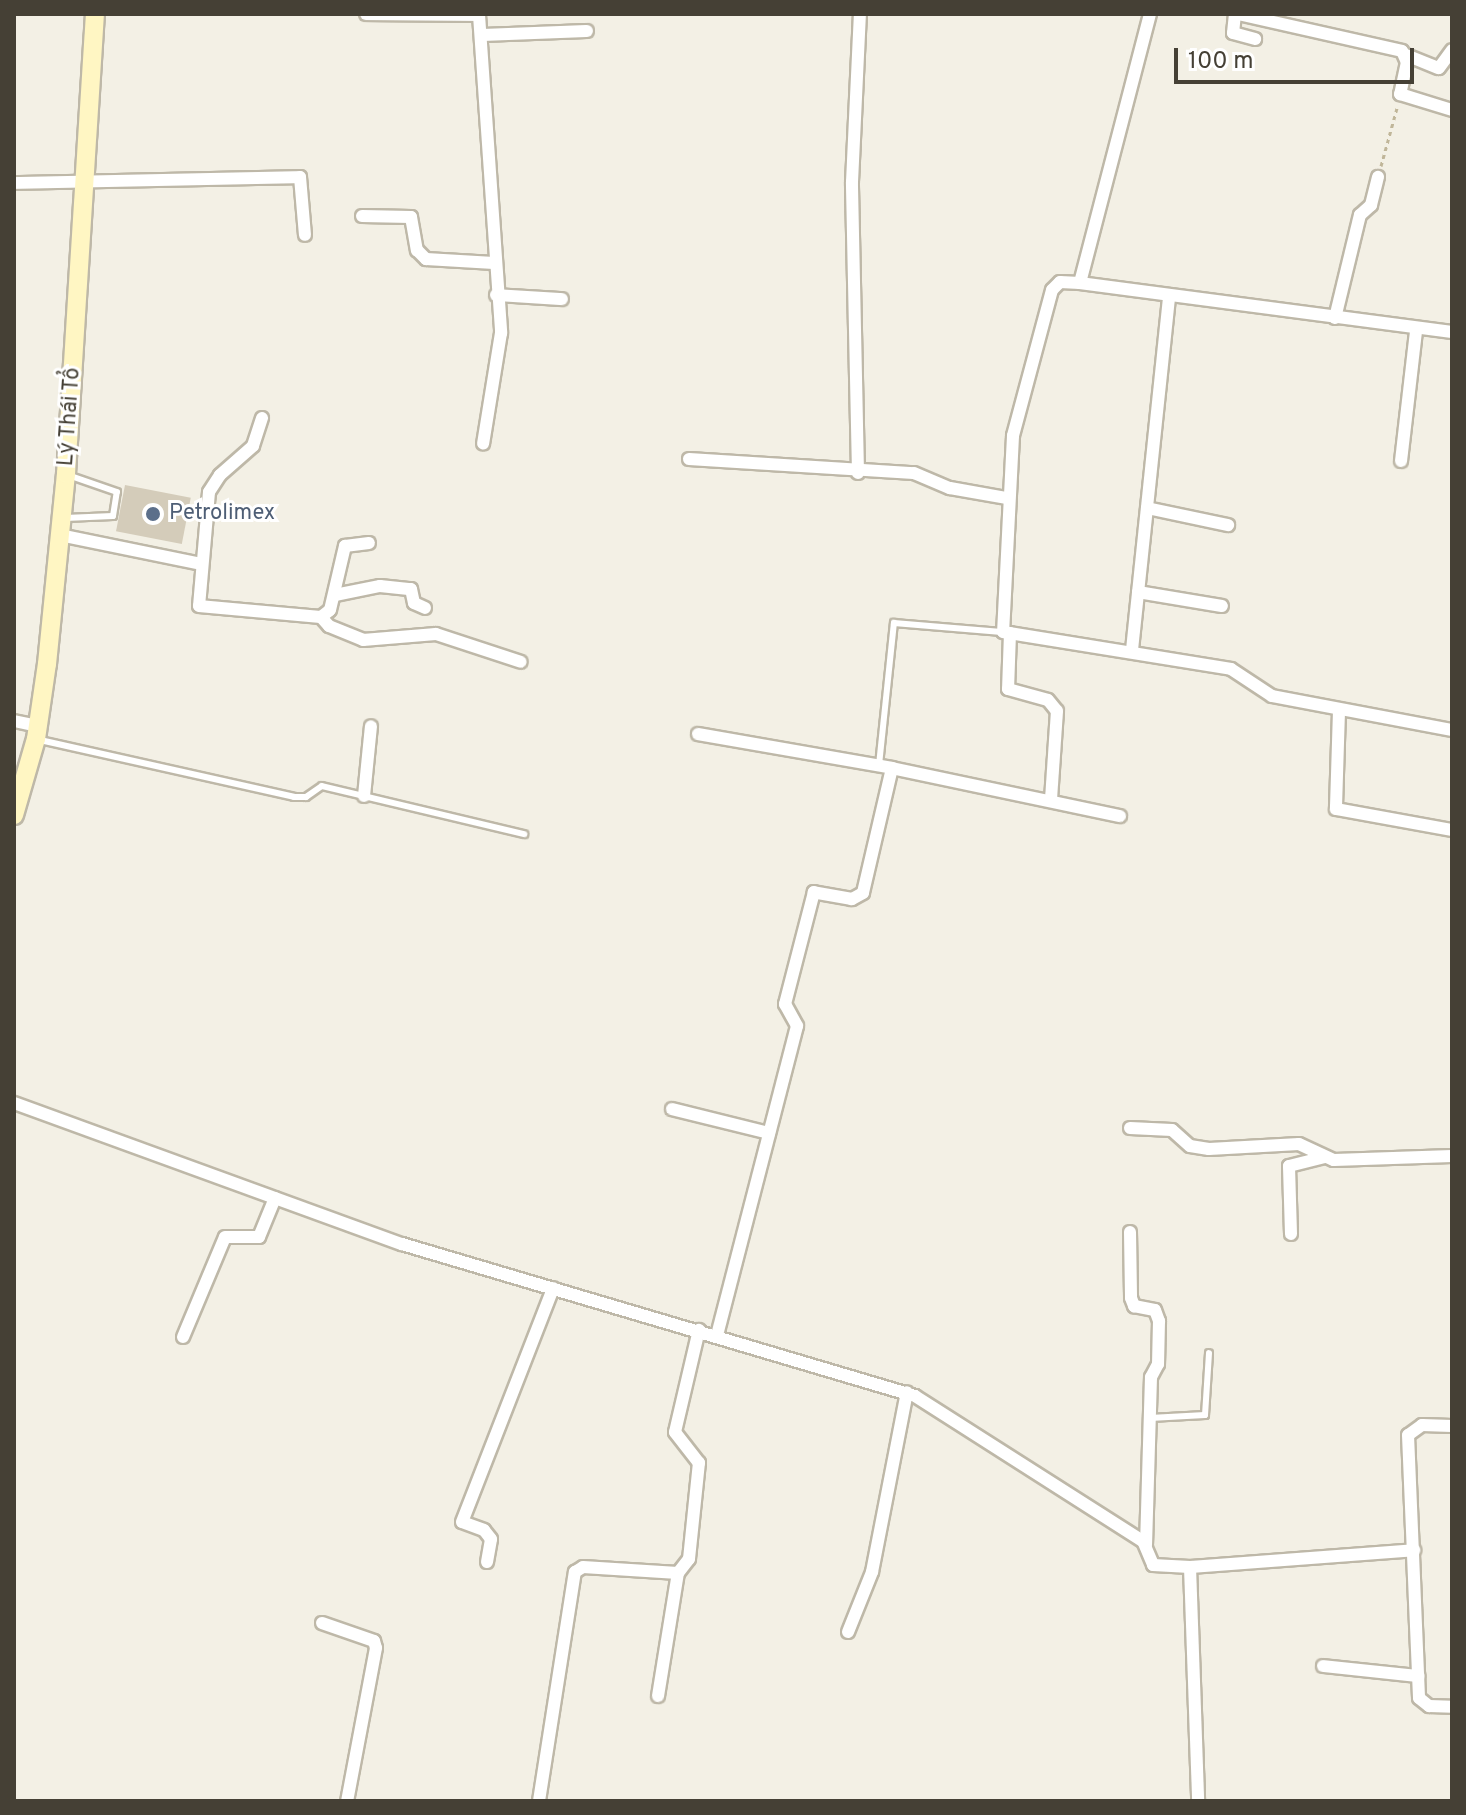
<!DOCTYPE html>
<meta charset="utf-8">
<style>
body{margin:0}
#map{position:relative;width:1466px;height:1815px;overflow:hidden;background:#f3f0e5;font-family:Overpass,sans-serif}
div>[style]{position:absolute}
.building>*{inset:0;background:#d4ccba;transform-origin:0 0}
.path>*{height:3px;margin-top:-1.5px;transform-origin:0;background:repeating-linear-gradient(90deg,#c0b699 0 4px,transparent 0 8px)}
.roads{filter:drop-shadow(2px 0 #beb8a8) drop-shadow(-2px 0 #beb8a8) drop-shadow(0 2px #beb8a8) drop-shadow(0 -2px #beb8a8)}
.lane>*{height:6px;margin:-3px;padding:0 3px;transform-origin:3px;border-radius:3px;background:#fff}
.street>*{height:12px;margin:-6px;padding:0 6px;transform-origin:6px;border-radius:6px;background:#fff}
.secondary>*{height:18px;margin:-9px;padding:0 9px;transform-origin:9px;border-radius:9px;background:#fff6c3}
.dots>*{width:22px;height:22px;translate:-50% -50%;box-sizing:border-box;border:4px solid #fff;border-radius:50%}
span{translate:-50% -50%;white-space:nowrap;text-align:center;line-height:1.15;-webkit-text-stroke:6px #fff;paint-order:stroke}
.street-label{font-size:22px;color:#454035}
.service-label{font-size:22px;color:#4e5e75}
.left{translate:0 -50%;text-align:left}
.frame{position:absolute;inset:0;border:16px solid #454035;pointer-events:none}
.scale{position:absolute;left:1174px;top:48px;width:240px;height:36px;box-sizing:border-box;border:4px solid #454035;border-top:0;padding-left:10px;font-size:24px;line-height:28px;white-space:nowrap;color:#454035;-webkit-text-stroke:6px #fff;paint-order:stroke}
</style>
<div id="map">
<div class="building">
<div style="left:125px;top:485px;width:67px;height:47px;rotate:11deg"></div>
</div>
<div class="path">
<div style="left:1381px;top:166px;width:60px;rotate:-74.6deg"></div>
</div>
<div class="roads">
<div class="lane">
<div style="left:65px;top:518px;width:48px;rotate:-2.4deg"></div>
<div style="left:113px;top:516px;width:24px;rotate:-81deg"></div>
<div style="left:117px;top:492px;width:52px;rotate:-160.9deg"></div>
<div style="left:40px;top:740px;width:260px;rotate:12.6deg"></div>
<div style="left:294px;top:797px;width:12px"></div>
<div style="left:306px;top:797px;width:19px;rotate:-35deg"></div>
<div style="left:322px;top:786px;width:208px;rotate:13.4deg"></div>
<div style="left:879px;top:765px;width:143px;rotate:-84deg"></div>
<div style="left:894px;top:623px;width:108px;rotate:4.8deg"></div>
<div style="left:1150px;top:1418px;width:55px;rotate:-3.1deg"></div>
<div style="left:1205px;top:1415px;width:62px;rotate:-86.3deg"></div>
</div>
<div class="street">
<div style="left:366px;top:14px;width:113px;rotate:0.5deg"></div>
<div style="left:479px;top:15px;width:319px;rotate:86deg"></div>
<div style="left:501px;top:333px;width:112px;rotate:99.2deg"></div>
<div style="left:1150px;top:14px;width:278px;rotate:104.6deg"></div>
<div style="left:1080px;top:283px;width:20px;rotate:-177deg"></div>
<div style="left:1060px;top:282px;width:11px;rotate:135deg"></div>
<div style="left:1052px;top:290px;width:151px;rotate:105deg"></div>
<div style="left:1013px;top:436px;width:196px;rotate:92.9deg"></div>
<div style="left:1003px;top:632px;width:231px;rotate:9.2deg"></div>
<div style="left:1231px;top:669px;width:49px;rotate:33.4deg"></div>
<div style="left:1272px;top:696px;width:183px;rotate:10.7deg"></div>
<div style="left:1235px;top:14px;width:19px;rotate:96deg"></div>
<div style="left:1233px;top:33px;width:23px;rotate:15deg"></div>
<div style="left:1238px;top:14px;width:168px;rotate:12.7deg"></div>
<div style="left:1402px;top:51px;width:12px;rotate:66deg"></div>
<div style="left:1407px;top:62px;width:33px;rotate:102deg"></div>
<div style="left:1400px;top:94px;width:54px;rotate:17.1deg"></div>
<div style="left:482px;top:35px;width:105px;rotate:-2.2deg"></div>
<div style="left:1406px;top:55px;width:35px;rotate:22deg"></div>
<div style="left:1439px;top:68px;width:22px;rotate:-54deg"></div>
<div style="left:14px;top:183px;width:286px;rotate:-1.2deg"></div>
<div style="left:300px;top:177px;width:58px;rotate:85.1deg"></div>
<div style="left:362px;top:216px;width:49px;rotate:1.2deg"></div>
<div style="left:411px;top:217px;width:34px;rotate:80deg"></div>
<div style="left:417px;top:250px;width:13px;rotate:45deg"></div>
<div style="left:426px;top:259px;width:68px;rotate:3.4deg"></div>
<div style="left:1080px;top:283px;width:375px;rotate:7.5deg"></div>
<div style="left:496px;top:295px;width:66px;rotate:3.5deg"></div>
<div style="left:1335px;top:318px;width:106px;rotate:-76.4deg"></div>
<div style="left:1360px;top:215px;width:15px;rotate:-42deg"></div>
<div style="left:1371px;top:205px;width:29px;rotate:-76deg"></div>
<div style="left:262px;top:418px;width:29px;rotate:108deg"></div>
<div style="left:253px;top:446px;width:44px;rotate:138.7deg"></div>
<div style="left:220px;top:475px;width:20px;rotate:123deg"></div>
<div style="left:209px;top:492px;width:114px;rotate:95deg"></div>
<div style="left:199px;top:606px;width:122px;rotate:5.2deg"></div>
<div style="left:321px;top:617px;width:11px;rotate:-38deg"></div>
<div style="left:330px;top:610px;width:66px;rotate:-76.8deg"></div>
<div style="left:345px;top:546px;width:24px;rotate:-7deg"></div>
<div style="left:689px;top:459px;width:225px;rotate:3.6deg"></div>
<div style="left:914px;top:473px;width:39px;rotate:23deg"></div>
<div style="left:950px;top:488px;width:58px;rotate:10deg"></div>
<div style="left:1401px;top:461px;width:131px;rotate:-83.4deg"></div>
<div style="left:858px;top:473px;width:291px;rotate:-91.2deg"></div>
<div style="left:852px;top:182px;width:168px;rotate:-87.3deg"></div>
<div style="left:1147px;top:508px;width:83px;rotate:11.9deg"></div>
<div style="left:60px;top:535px;width:144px;rotate:11.6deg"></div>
<div style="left:1138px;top:592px;width:85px;rotate:9.5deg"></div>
<div style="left:335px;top:595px;width:46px;rotate:-11.3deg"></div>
<div style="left:380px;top:586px;width:31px;rotate:6deg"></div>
<div style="left:411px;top:589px;width:14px;rotate:78deg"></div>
<div style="left:414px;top:603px;width:12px;rotate:24deg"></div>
<div style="left:321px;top:617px;width:12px;rotate:48deg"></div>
<div style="left:329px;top:626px;width:37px;rotate:22deg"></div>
<div style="left:363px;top:640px;width:73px;rotate:-4.7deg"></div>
<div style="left:436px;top:634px;width:89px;rotate:18.2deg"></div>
<div style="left:1010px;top:633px;width:56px;rotate:92deg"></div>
<div style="left:1008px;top:689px;width:41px;rotate:15.4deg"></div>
<div style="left:1048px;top:700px;width:14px;rotate:51deg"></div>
<div style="left:1057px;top:711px;width:87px;rotate:93.9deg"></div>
<div style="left:1132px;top:650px;width:354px;rotate:-84deg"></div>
<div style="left:1339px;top:711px;width:98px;rotate:91.8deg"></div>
<div style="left:1336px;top:809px;width:118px;rotate:10.3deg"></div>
<div style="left:14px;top:721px;width:25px;rotate:12deg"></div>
<div style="left:698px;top:734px;width:197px;rotate:9.9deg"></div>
<div style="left:892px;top:768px;width:128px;rotate:103.1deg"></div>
<div style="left:863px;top:893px;width:13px;rotate:151deg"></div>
<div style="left:852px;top:899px;width:39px;rotate:-170deg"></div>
<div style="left:814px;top:892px;width:116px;rotate:104.5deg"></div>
<div style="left:785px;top:1004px;width:25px;rotate:61deg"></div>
<div style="left:797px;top:1026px;width:320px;rotate:104.5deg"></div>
<div style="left:892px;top:768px;width:233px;rotate:11.9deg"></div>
<div style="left:364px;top:796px;width:70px;rotate:-84.3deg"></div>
<div style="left:14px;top:1103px;width:413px;rotate:20deg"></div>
<div style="left:402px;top:1244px;width:535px;rotate:16.5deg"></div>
<div style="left:915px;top:1396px;width:270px;rotate:32.5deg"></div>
<div style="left:1143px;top:1541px;width:26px;rotate:67deg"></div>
<div style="left:1153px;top:1565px;width:37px;rotate:3deg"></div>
<div style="left:1190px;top:1567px;width:234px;rotate:88deg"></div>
<div style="left:672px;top:1109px;width:100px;rotate:13.9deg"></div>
<div style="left:1130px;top:1128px;width:42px;rotate:2.7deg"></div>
<div style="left:1172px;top:1130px;width:24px;rotate:42deg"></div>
<div style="left:1190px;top:1146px;width:19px;rotate:9deg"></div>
<div style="left:1209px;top:1149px;width:90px;rotate:-3.2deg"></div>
<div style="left:1299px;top:1144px;width:38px;rotate:25deg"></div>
<div style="left:1334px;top:1160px;width:118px;rotate:-1.9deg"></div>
<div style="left:1130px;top:1232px;width:66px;rotate:89.1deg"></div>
<div style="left:1131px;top:1298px;width:9px;rotate:69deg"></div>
<div style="left:1134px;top:1306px;width:21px;rotate:11deg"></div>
<div style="left:1155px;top:1310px;width:12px;rotate:70deg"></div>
<div style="left:1159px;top:1321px;width:43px;rotate:91.3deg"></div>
<div style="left:1158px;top:1364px;width:15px;rotate:118deg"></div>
<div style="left:1151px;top:1377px;width:168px;rotate:91.7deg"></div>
<div style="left:1291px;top:1234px;width:68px;rotate:-91.7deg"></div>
<div style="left:1289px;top:1166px;width:37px;rotate:-14deg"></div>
<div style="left:183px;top:1337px;width:108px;rotate:-67.2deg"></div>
<div style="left:225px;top:1237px;width:34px"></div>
<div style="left:259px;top:1237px;width:42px;rotate:-67.7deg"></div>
<div style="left:1452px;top:1426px;width:30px;rotate:-178deg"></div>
<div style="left:1422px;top:1425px;width:17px;rotate:144deg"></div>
<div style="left:1408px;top:1435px;width:263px;rotate:87.6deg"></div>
<div style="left:1419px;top:1698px;width:13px;rotate:39deg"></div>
<div style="left:1429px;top:1706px;width:23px;rotate:2deg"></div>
<div style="left:487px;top:1562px;width:23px;rotate:-80deg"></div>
<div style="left:491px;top:1539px;width:11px;rotate:-128deg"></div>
<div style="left:484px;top:1530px;width:23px;rotate:-160deg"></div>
<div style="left:462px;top:1522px;width:251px;rotate:-68.7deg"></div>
<div style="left:1190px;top:1567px;width:225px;rotate:-4.3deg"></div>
<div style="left:322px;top:1623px;width:55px;rotate:19.1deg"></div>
<div style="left:374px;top:1641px;width:7px;rotate:74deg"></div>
<div style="left:376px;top:1648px;width:156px;rotate:100.7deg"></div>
<div style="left:848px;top:1632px;width:65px;rotate:-68.2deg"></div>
<div style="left:872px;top:1572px;width:183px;rotate:-79deg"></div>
<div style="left:1323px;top:1666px;width:96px;rotate:6deg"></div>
<div style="left:658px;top:1696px;width:125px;rotate:-80.8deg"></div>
<div style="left:539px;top:1801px;width:232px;rotate:-81.1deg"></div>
<div style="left:575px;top:1572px;width:9px;rotate:-32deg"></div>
<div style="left:583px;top:1567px;width:95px;rotate:3.6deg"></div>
<div style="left:678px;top:1573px;width:18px;rotate:-52deg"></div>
<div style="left:689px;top:1559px;width:97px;rotate:-84.1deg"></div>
<div style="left:699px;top:1463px;width:39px;rotate:-128deg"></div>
<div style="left:675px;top:1432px;width:105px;rotate:-76.8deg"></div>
</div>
<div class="secondary">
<div style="left:14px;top:815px;width:79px;rotate:-73.9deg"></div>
<div style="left:36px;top:739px;width:76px;rotate:-81.7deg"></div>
<div style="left:47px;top:664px;width:191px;rotate:-84.3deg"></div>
<div style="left:66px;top:474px;width:461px;rotate:-86.4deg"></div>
</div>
</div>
<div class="dots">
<div style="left:153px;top:514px;background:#5c6f8a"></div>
</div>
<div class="street-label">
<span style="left:70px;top:417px;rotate:-86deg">Lý Thái Tổ</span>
</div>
<div class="service-label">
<span class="left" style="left:169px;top:514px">Petrolimex</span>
</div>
<div class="frame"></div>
<div class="scale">100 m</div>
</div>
